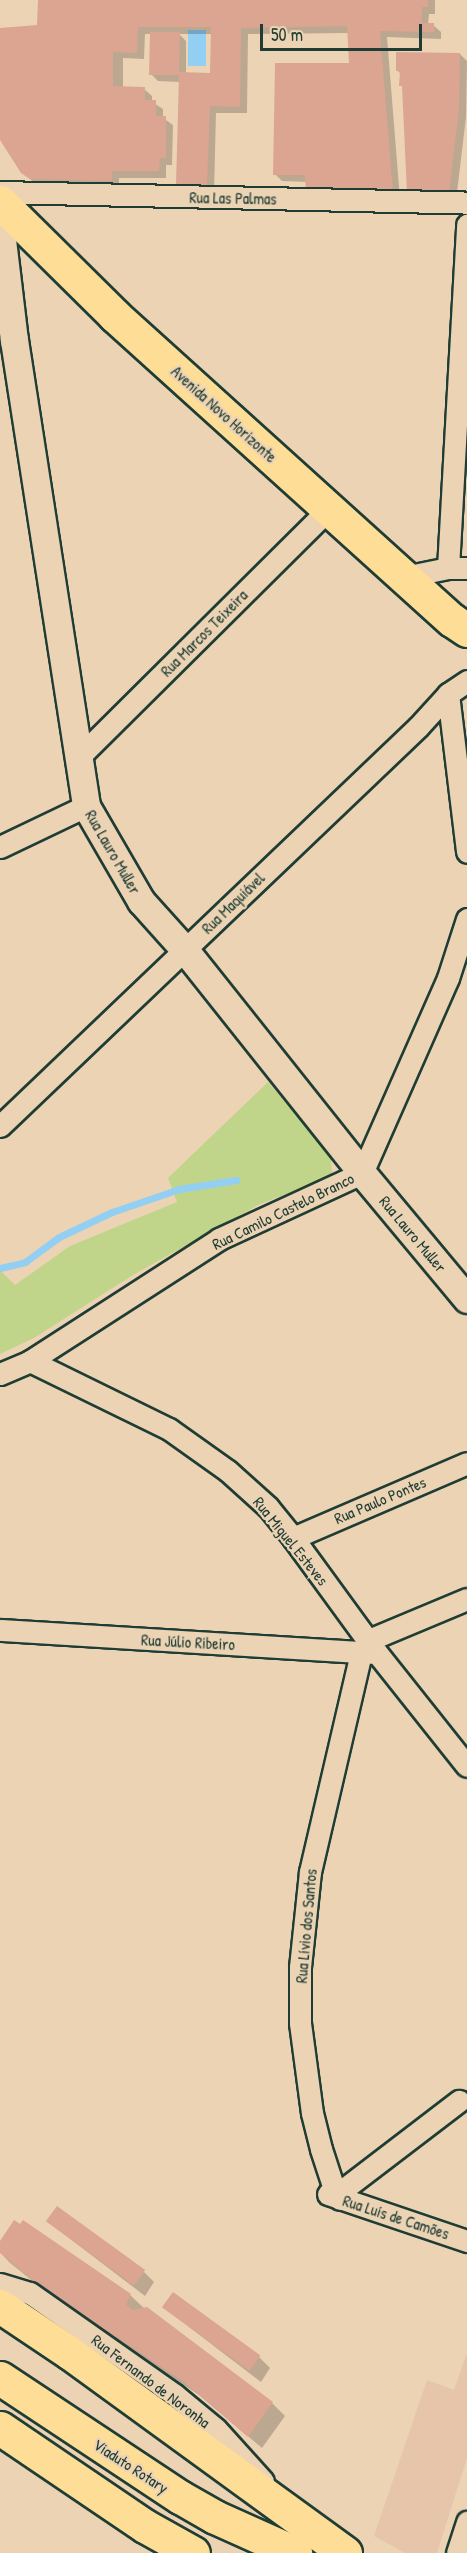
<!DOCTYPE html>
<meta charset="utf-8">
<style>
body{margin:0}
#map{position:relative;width:467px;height:2553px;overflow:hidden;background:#ecd3b4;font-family:"Patrick Hand",sans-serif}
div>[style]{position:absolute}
.built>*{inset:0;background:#e7c5aa}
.green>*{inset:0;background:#c0d58a}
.water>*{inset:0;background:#92cff3;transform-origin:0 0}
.shadow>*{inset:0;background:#0003}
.stream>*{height:7px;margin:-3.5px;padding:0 3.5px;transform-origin:3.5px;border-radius:3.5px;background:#92cff3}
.building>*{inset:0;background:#dba591;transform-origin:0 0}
.roads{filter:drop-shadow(2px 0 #1f3d34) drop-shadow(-2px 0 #1f3d34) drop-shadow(0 2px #1f3d34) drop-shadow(0 -2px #1f3d34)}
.minor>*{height:21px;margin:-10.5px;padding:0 10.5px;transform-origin:10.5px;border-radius:10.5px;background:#ecd3b4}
.tertiary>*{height:27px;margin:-13.5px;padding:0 13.5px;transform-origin:13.5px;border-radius:13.5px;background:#ecd3b4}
.primary>*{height:33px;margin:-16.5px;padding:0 16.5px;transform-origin:16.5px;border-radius:16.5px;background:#fedd96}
.trunk>*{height:33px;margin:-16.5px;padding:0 16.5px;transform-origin:16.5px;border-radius:16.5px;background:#fedd96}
span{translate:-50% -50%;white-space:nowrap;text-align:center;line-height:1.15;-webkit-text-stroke:4.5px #ecd3b4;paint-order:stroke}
.street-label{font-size:16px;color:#1f3d34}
.scale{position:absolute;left:260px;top:24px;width:162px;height:27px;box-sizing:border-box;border:3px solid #1f3d34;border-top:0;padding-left:8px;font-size:18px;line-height:21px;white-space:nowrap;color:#1f3d34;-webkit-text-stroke:4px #ecd3b4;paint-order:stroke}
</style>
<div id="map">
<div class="built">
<div style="clip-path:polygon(467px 2353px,467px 2458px,437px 2553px,405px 2553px,374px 2536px,427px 2380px,454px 2390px)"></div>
</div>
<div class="green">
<div style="clip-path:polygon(268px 1082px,325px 1150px,331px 1159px,332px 1173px,323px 1180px,260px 1204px,133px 1275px,34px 1338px,0 1354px,0 1270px,15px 1285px,70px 1246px,177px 1202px,168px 1178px)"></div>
</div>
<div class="water">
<div style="left:188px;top:30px;width:18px;height:36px"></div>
</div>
<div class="shadow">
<div style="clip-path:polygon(evenodd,39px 0,435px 0,435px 14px,429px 14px,428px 25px,433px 25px,441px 32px,441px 39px,387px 37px,400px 199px,307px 182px,282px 181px,275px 174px,350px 65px,349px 33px,248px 34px,247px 113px,216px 113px,214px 193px,185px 192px,178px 185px,180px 82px,158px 81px,151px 74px,152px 34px,145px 34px,144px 59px,123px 58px,123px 89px,144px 89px,152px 96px,152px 102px,163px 109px,163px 118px,173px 125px,172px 165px,166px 165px,166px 178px,119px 178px,119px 187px,38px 186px,22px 172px,0 137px,0 30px,38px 27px,39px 0,179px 34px,212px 34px,212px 75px,186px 74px,186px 41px,179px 34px)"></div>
<div style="clip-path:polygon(460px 54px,467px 61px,466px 117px,456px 201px,416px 199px,403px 88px,401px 74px,397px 70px)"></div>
<div style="clip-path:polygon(48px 2222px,144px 2272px,154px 2282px,145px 2296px)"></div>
<div style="clip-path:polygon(20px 2226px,130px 2295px,145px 2309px,272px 2403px,285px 2416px,262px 2448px,199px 2395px,55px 2299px,9px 2262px,0 2252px,0 2243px)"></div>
<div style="clip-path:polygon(163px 2307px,259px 2357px,270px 2368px,261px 2382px)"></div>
</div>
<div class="stream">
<div style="left:0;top:1268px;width:26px;rotate:-13deg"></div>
<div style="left:25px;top:1262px;width:42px;rotate:-36.3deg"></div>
<div style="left:59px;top:1237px;width:59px;rotate:-25.3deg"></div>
<div style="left:112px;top:1212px;width:71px;rotate:-18.9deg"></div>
<div style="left:179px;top:1189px;width:58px;rotate:-9deg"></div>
</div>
<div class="building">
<div style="clip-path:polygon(38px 0,428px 0,428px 7px,422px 7px,422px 23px,434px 23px,434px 32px,380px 31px,393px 193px,306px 192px,305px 175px,273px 175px,275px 63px,349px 63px,347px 26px,241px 28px,240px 107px,210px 106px,207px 186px,176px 185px,179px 75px,149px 75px,150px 32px,180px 32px,179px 72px,210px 73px,211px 27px,138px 27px,137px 53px,113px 52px,113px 86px,145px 87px,145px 100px,156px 100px,156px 116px,166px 116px,166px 158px,160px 158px,159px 171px,112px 171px,112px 181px,30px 179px,21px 173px,0 140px,0 28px,37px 25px)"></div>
<div style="clip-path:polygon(396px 52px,460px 53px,459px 109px,449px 194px,407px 193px,402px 86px,399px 86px,400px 71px,396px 71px)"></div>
<div style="left:57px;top:2206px;width:109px;height:19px;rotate:36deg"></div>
<div style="clip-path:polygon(14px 2220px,20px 2224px,23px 2220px,131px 2294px,126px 2305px,133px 2310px,147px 2307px,273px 2402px,248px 2437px,184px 2382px,40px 2286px,0 2253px,0 2241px)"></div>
<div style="left:173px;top:2292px;width:108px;height:19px;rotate:36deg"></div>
</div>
<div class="roads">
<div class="minor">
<div style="left:0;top:192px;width:467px;rotate:1.3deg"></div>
<div style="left:448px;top:568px;width:344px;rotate:-86.8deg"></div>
<div style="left:404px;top:577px;width:45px;rotate:-11.6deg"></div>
<div style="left:448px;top:568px;width:19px"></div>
<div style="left:448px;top:694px;width:159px;rotate:83.1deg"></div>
<div style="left:79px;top:757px;width:352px;rotate:-44.8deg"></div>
<div style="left:0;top:847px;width:95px;rotate:-25.5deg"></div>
<div style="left:0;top:1126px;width:578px;rotate:-43.67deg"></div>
<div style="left:418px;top:727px;width:45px;rotate:-47.7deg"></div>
<div style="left:448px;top:694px;width:23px;rotate:-34deg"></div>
<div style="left:30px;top:1361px;width:155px;rotate:26.1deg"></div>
<div style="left:169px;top:1429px;width:72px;rotate:35.4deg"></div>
<div style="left:228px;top:1471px;width:54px;rotate:42deg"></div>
<div style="left:268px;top:1507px;width:40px;rotate:51deg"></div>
<div style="left:293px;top:1538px;width:142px;rotate:53.9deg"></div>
<div style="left:377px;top:1653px;width:144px;rotate:51.5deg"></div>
<div style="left:0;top:1374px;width:33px;rotate:-23deg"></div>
<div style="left:30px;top:1361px;width:225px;rotate:-32.8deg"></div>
<div style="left:219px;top:1239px;width:157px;rotate:-24.8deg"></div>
<div style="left:362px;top:1173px;width:213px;rotate:-66.2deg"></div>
<div style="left:448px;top:978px;width:62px;rotate:-72.1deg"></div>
<div style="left:293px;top:1538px;width:189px;rotate:-23.3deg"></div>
<div style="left:0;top:1630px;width:374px;rotate:3.5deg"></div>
<div style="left:369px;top:1640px;width:106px;rotate:-22.7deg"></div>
<div style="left:328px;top:2194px;width:147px;rotate:18.7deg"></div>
<div style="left:336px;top:2195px;width:155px;rotate:-37.4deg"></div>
<div style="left:340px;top:2199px;width:6px;rotate:-135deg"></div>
<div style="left:336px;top:2195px;width:48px;rotate:-108.1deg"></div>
<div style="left:321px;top:2149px;width:37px;rotate:-104deg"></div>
<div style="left:312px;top:2113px;width:91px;rotate:-97.6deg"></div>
<div style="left:300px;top:2023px;width:56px;rotate:-90deg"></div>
<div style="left:300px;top:1967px;width:96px;rotate:-84deg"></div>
<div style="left:310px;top:1872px;width:226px;rotate:-76.9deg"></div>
<div style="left:0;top:2284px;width:31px;rotate:17deg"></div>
<div style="left:30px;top:2293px;width:177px;rotate:35.1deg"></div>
<div style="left:175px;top:2395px;width:53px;rotate:39.7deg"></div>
<div style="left:216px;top:2429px;width:70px;rotate:47.9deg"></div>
<div style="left:457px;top:2553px;width:33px;rotate:-72deg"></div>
</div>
<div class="tertiary">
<div style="left:0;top:223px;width:118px;rotate:83.2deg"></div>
<div style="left:14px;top:340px;width:472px;rotate:81.2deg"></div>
<div style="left:86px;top:806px;width:110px;rotate:59.9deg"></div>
<div style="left:141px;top:901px;width:64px;rotate:48.1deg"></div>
<div style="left:184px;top:949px;width:286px;rotate:51.5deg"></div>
<div style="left:362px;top:1173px;width:164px;rotate:50.2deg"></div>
</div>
<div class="primary">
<div style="left:0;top:202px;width:161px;rotate:44.7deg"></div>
<div style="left:114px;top:315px;width:455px;rotate:42.1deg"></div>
<div style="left:452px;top:620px;width:18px;rotate:34deg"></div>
</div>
<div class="trunk">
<div style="left:0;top:2306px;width:84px;rotate:33.9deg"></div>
<div style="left:70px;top:2353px;width:340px;rotate:36deg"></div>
<div style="left:0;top:2378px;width:216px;rotate:33.5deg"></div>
<div style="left:180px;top:2497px;width:40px;rotate:29.7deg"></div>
<div style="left:215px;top:2517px;width:88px;rotate:24.2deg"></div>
<div style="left:0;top:2428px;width:175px;rotate:34.1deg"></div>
<div style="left:145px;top:2526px;width:55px;rotate:29.4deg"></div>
</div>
</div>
<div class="street-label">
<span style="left:233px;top:198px;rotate:1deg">Rua Las Palmas</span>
<span style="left:224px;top:414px;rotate:42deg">Avenida Novo Horizonte</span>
<span style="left:204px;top:633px;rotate:-45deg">Rua Marcos Teixeira</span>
<span style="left:113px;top:852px;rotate:60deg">Rua Lauro Muller</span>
<span style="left:233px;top:903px;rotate:-44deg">Rua Maquiável</span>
<span style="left:283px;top:1211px;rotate:-26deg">Rua Camilo Castelo Branco</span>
<span style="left:413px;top:1234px;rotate:50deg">Rua Lauro Muller</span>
<span style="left:380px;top:1500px;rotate:-23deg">Rua Paulo Pontes</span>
<span style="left:291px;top:1541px;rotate:51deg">Rua Miguel Esteves</span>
<span style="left:188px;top:1642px;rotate:3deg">Rua Júlio Ribeiro</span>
<span style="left:306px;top:1926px;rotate:-85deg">Rua Lívio dos Santos</span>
<span style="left:396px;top:2217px;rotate:18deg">Rua Luís de Camões</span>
<span style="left:151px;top:2381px;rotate:37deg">Rua Fernando de Noronha</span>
<span style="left:131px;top:2466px;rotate:33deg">Viaduto Rotary</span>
</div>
<div class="scale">50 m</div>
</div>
